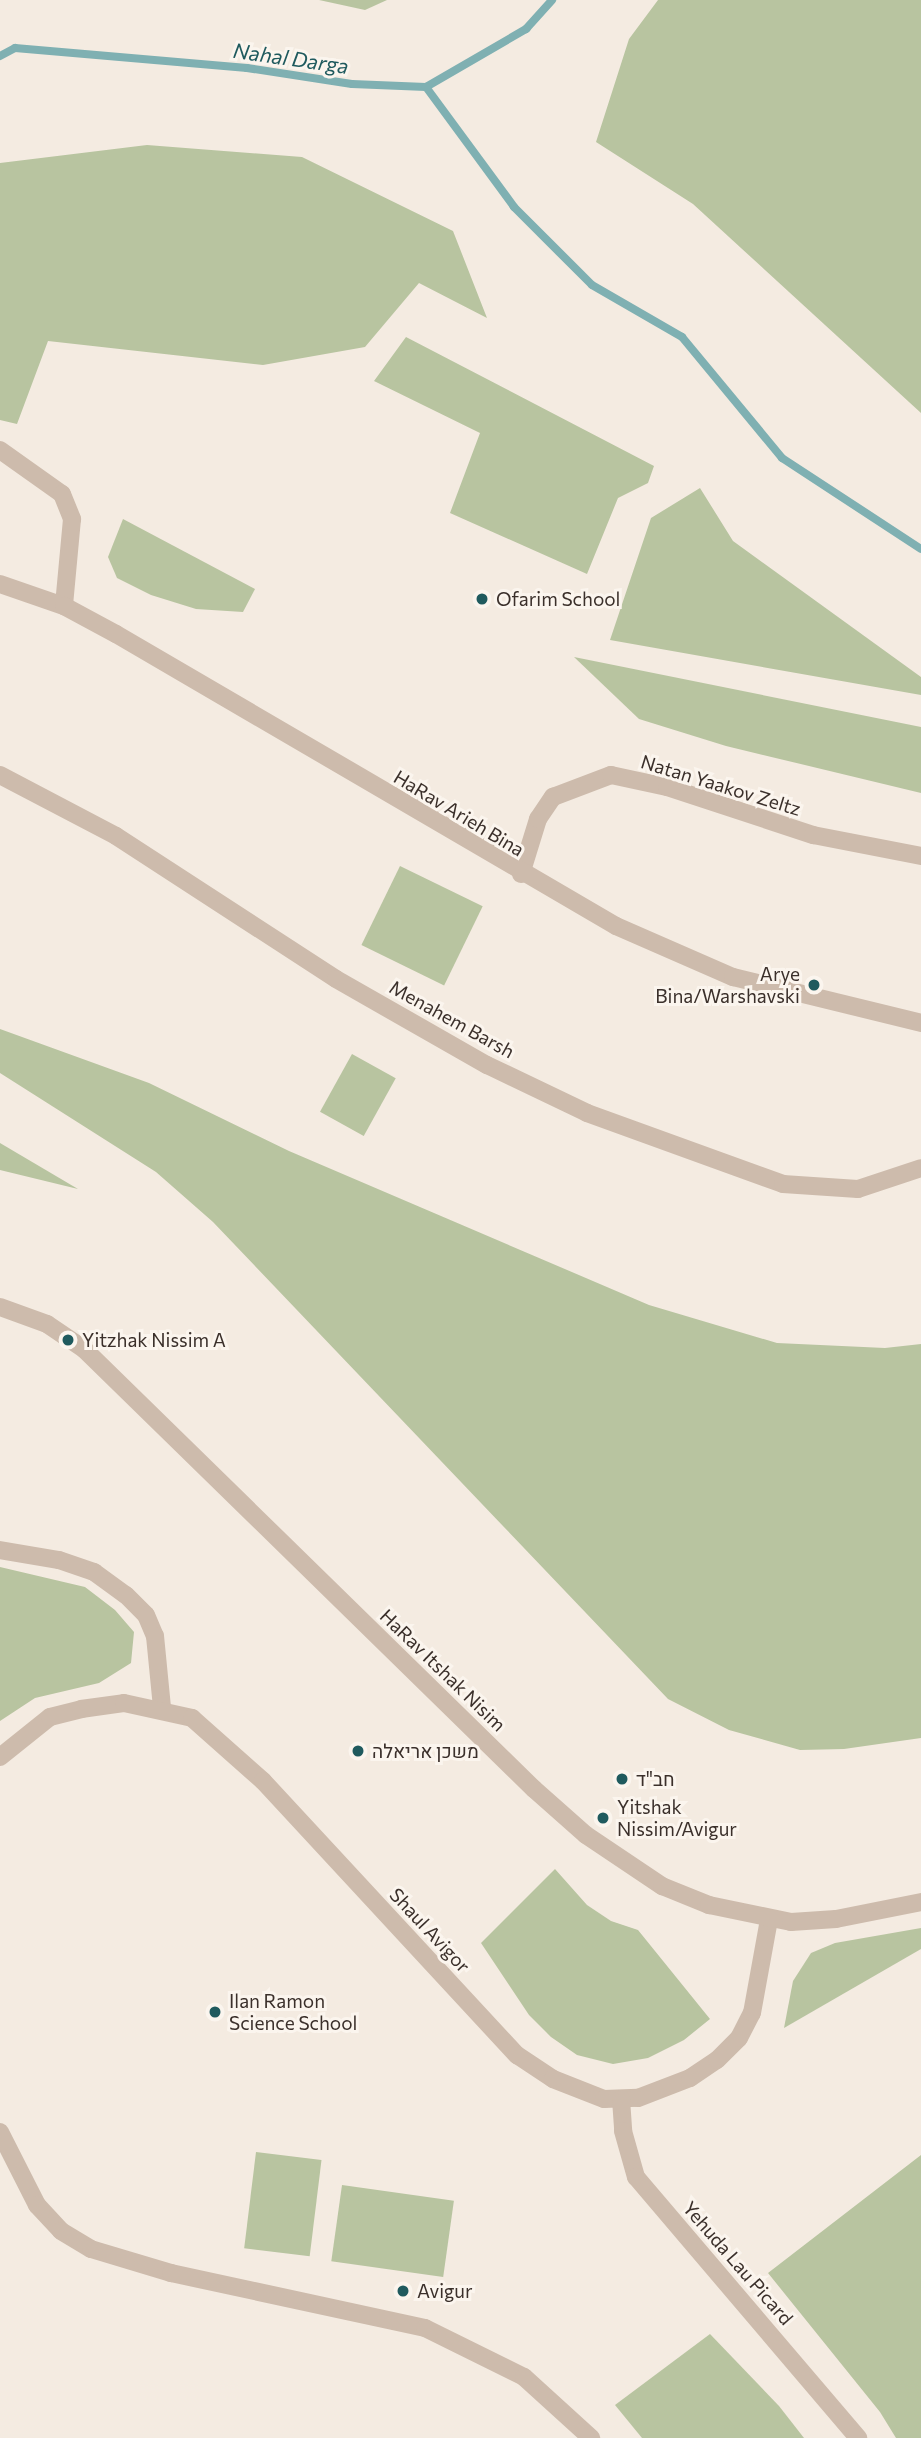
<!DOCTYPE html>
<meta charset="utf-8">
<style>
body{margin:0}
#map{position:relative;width:921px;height:2438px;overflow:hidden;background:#f4ebe1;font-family:Commissioner,Heebo,sans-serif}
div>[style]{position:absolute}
.green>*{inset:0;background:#b8c4a0;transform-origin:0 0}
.stream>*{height:8px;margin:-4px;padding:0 4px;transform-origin:4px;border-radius:4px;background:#7fb0b2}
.minor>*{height:18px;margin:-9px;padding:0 9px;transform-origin:9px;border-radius:9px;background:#cdbbac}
.tertiary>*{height:18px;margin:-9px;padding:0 9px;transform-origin:9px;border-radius:9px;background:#cdbbac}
.dots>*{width:19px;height:19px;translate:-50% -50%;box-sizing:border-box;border:4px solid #fbf5ee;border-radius:50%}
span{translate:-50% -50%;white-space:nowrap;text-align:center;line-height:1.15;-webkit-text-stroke:6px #fbf5ee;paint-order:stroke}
.poi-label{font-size:19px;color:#3b302b}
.left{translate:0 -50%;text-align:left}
.right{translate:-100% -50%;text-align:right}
.street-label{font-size:19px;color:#3b302b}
.water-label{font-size:21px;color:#1f5a5e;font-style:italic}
</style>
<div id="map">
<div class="green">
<div style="clip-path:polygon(319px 0,387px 0,365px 10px)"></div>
<div style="clip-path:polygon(658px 0,921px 0,921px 413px,693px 204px,596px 142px,629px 39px)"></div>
<div style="clip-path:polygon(147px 145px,302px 157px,453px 231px,487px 318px,419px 283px,365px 347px,263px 365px,48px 341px,17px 424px,0 420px,0 163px)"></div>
<div style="clip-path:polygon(406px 337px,654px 466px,648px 483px,618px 498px,587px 574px,450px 513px,480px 433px,374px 381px)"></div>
<div style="clip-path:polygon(700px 488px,733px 541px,921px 677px,921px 695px,610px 640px,651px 518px)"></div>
<div style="clip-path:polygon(123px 519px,255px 589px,243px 612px,196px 609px,151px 595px,117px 578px,108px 557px)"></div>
<div style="clip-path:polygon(574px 657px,921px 727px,921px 793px,726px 746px,639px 719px)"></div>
<div style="left:400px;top:866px;width:92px;height:88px;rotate:26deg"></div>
<div style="clip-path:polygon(0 1029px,149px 1083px,289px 1151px,649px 1305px,777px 1343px,885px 1348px,921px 1344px,921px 1738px,844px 1749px,800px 1750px,729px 1730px,668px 1699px,213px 1222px,156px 1172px,0 1073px)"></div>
<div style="left:352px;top:1054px;width:50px;height:66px;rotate:29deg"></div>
<div style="clip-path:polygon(0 1143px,78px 1189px,0 1170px)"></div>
<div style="clip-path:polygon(0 1567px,85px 1587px,115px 1610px,134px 1632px,131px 1663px,99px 1683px,35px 1698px,0 1721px)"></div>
<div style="clip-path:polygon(555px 1869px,587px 1905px,611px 1921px,638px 1930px,710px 2019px,684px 2040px,648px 2058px,613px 2064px,577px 2055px,551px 2037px,529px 2015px,481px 1943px)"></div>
<div style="clip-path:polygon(921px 1928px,921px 1949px,784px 2028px,793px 1981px,811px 1953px,835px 1943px)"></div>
<div style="left:256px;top:2152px;width:66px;height:97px;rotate:7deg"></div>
<div style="clip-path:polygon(921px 2155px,921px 2438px,896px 2438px,880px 2412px,768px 2273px)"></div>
<div style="left:342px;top:2185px;width:113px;height:77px;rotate:8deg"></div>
<div style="clip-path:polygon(710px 2334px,779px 2406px,804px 2438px,642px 2438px,615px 2405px)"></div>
</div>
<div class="stream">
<div style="left:0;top:56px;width:17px;rotate:-28deg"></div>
<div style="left:15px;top:48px;width:233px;rotate:4.9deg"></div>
<div style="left:247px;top:68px;width:106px;rotate:8.7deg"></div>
<div style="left:352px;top:84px;width:74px;rotate:2.3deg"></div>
<div style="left:426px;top:87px;width:116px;rotate:-30.1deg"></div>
<div style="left:526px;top:29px;width:39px;rotate:-48deg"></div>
<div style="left:426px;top:87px;width:149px;rotate:53.7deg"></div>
<div style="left:514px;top:207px;width:110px;rotate:45deg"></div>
<div style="left:592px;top:285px;width:104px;rotate:30deg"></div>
<div style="left:682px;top:337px;width:157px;rotate:50.4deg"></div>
<div style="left:782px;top:458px;width:166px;rotate:33.2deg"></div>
</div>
<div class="minor">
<div style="left:0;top:450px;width:76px;rotate:35.4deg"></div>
<div style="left:62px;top:494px;width:27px;rotate:68deg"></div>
<div style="left:72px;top:519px;width:87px;rotate:95.3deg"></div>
<div style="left:0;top:775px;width:131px;rotate:27.7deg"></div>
<div style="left:116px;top:836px;width:262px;rotate:33deg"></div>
<div style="left:336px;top:979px;width:174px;rotate:29.7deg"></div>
<div style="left:487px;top:1065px;width:111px;rotate:25.6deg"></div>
<div style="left:587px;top:1113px;width:208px;rotate:19.9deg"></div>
<div style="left:783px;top:1184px;width:75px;rotate:3.8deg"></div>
<div style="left:858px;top:1189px;width:66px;rotate:-18.4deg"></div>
<div style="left:521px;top:874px;width:58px;rotate:-72.8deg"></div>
<div style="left:538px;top:819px;width:27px;rotate:-56deg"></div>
<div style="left:553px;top:797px;width:62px;rotate:-20.8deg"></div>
<div style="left:611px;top:775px;width:57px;rotate:12.1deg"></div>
<div style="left:667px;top:787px;width:154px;rotate:18.2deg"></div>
<div style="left:813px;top:835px;width:110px;rotate:11deg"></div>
<div style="left:0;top:1550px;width:60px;rotate:9.6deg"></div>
<div style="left:59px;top:1560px;width:37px;rotate:19deg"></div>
<div style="left:94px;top:1572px;width:39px;rotate:36deg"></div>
<div style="left:126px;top:1595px;width:28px;rotate:45deg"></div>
<div style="left:146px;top:1615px;width:23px;rotate:67deg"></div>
<div style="left:155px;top:1636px;width:72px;rotate:84.4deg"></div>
<div style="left:0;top:1757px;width:64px;rotate:-38.7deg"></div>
<div style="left:50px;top:1717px;width:32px;rotate:-14deg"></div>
<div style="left:81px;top:1709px;width:43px;rotate:-7.9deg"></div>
<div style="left:124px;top:1703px;width:70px;rotate:12.4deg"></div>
<div style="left:192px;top:1718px;width:95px;rotate:41.6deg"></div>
<div style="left:263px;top:1781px;width:374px;rotate:47.2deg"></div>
<div style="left:517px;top:2055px;width:43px;rotate:33.7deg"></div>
<div style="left:553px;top:2079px;width:55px;rotate:21.4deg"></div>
<div style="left:604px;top:2099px;width:34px;rotate:-2deg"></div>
<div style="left:638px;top:2098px;width:56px;rotate:-21deg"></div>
<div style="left:690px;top:2078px;width:32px;rotate:-34deg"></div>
<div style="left:717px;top:2060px;width:31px;rotate:-45deg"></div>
<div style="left:739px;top:2038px;width:28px;rotate:-63deg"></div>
<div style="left:752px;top:2013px;width:96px;rotate:-79.7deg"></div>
<div style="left:621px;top:2099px;width:32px;rotate:86deg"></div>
<div style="left:623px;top:2131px;width:48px;rotate:74.2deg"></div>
<div style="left:636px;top:2177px;width:343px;rotate:49.6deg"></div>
<div style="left:0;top:2132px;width:82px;rotate:63.1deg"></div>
<div style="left:37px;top:2205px;width:35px;rotate:47deg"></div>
<div style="left:61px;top:2231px;width:35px;rotate:31deg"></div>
<div style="left:91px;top:2249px;width:84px;rotate:16.7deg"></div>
<div style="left:171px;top:2273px;width:260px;rotate:12.2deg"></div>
<div style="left:425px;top:2328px;width:110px;rotate:26.3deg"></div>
<div style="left:524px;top:2377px;width:91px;rotate:42.3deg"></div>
</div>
<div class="tertiary">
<div style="left:0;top:584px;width:68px;rotate:19deg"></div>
<div style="left:64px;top:606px;width:59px;rotate:28.3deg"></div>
<div style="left:116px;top:634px;width:579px;rotate:30.28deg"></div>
<div style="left:616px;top:926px;width:128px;rotate:23.6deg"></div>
<div style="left:733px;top:977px;width:194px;rotate:13.7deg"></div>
<div style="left:0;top:1307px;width:50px;rotate:19.9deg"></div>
<div style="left:47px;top:1324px;width:45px;rotate:34deg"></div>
<div style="left:84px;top:1349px;width:629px;rotate:44.36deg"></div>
<div style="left:534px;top:1789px;width:69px;rotate:41.5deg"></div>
<div style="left:586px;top:1835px;width:92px;rotate:33.9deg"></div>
<div style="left:662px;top:1886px;width:51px;rotate:22deg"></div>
<div style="left:709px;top:1905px;width:84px;rotate:11.7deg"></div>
<div style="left:791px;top:1922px;width:45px;rotate:-3.8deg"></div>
<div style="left:836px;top:1919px;width:87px;rotate:-11.3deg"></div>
</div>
<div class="dots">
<div style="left:482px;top:599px;background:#1f5a5e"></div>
<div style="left:814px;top:985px;background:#1f5a5e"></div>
<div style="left:68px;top:1340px;background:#1f5a5e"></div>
<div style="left:358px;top:1751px;background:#1f5a5e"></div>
<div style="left:622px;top:1779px;background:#1f5a5e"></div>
<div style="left:603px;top:1818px;background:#1f5a5e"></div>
<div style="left:215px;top:2012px;background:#1f5a5e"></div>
<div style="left:403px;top:2291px;background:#1f5a5e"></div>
</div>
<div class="poi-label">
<span class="left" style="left:496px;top:599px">Ofarim School</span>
<span class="right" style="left:800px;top:985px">Arye<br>Bina/Warshavski</span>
<span class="left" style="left:82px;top:1340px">Yitzhak Nissim A</span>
<span class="left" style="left:372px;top:1751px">משכן אריאלה</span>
<span class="left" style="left:636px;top:1779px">חב"ד</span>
<span class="left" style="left:617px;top:1818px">Yitshak<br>Nissim/Avigur</span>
<span class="left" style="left:229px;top:2012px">Ilan Ramon<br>Science School</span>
<span class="left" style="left:417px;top:2291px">Avigur</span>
</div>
<div class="street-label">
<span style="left:721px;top:785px;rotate:17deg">Natan Yaakov Zeltz</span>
<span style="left:459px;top:813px;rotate:31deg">HaRav Arieh Bina</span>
<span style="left:452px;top:1019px;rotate:29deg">Menahem Barsh</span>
<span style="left:443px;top:1670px;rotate:44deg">HaRav Itshak Nisim</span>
<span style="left:430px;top:1930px;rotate:47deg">Shaul Avigor</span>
<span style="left:738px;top:2263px;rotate:49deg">Yehuda Lau Picard</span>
</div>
<div class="water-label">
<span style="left:291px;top:58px;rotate:8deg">Nahal Darga</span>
</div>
</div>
